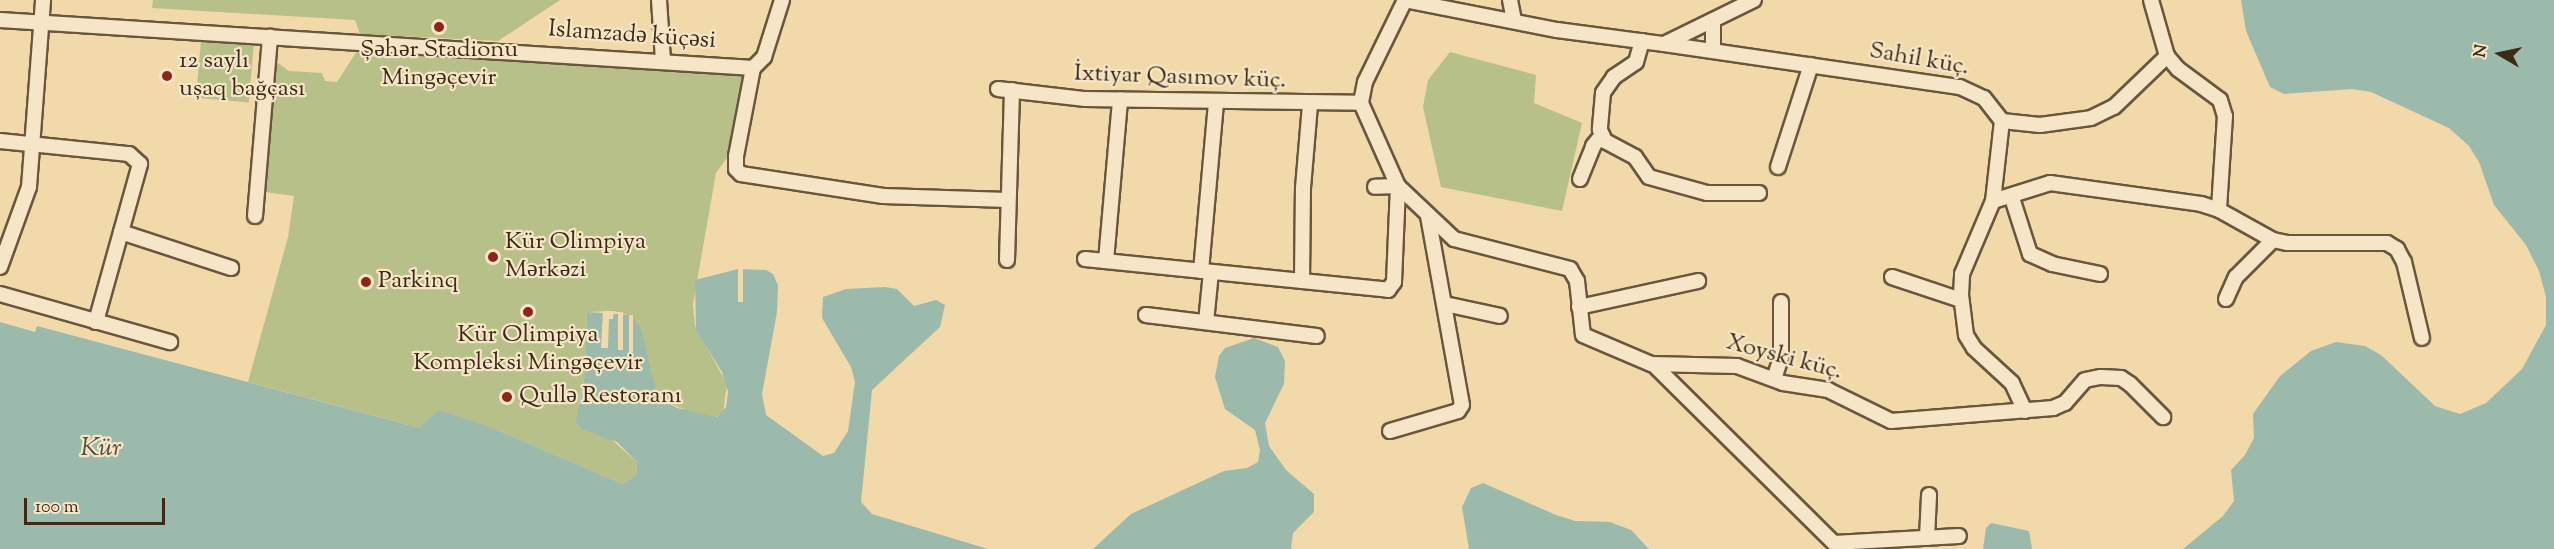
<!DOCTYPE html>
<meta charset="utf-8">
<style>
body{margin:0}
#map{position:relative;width:2554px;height:549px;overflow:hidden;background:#f1d9a9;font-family:"Sorts Mill Goudy",serif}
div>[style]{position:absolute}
.green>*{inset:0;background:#b8c08a;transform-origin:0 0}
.water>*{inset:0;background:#9bbaac}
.pier>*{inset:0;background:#f1d9a9;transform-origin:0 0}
.roads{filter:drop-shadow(2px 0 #69563c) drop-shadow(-2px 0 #69563c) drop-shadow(0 2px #69563c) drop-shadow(0 -2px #69563c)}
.minor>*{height:14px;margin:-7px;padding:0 7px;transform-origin:7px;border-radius:7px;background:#f6e6c7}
.dots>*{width:16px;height:16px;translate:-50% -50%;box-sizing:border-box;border:3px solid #f6e6c7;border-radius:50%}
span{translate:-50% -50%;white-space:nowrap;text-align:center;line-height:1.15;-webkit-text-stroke:4.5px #f6e6c7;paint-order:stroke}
.street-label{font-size:24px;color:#3c2a17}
.poi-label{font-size:24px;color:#3c2a17}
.left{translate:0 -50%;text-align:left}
.water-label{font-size:26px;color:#544e3c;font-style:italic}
.north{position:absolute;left:2470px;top:24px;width:60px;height:60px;-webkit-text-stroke:4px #f6e6c7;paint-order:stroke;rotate:279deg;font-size:16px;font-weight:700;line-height:24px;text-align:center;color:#3c2a17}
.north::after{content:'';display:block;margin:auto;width:21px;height:27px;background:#3c2a17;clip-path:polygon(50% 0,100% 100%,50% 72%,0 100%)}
.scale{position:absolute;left:24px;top:498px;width:141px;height:27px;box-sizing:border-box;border:3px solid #3c2a17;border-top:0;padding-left:8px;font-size:18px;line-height:21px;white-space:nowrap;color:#3c2a17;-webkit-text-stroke:4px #f6e6c7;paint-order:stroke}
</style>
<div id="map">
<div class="green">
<div style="clip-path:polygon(153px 0,560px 0,498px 41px,360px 34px,355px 20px,152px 8px)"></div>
<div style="left:201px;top:40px;width:53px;height:58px;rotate:5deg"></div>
<div style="clip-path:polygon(359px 48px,744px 75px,732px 151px,716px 173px,693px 304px,695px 326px,727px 384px,723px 413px,713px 418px,699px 416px,660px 399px,653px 388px,638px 323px,633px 316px,614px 311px,587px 312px,585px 374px,579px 403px,582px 430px,611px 439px,637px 462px,637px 474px,623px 484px,490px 427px,420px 428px,248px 382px,288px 237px,294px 196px,265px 192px,274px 60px,289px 71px,322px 73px,325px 81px,337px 82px)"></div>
<div style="clip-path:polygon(1450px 52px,1536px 75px,1534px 103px,1582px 123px,1562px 211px,1441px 187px,1423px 107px,1428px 80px)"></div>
</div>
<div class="water">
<div style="clip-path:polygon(2241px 0,2554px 0,2554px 549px,2183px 549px,2223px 516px,2234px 501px,2231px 470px,2245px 455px,2254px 438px,2253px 414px,2280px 376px,2311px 351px,2336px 342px,2365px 346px,2381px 355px,2435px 406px,2460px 414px,2486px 403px,2522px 369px,2546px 325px,2546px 297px,2539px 271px,2526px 245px,2494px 205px,2479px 162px,2469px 146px,2449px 128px,2371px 92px,2352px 89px,2284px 94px,2270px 87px,2246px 31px)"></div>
<div style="clip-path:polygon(738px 269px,766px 270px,773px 274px,778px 285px,777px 312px,762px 394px,766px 415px,823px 456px,834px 453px,848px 431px,855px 382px,851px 367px,822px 318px,823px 297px,846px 289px,885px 287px,897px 289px,914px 306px,936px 300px,945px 305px,940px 327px,872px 390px,861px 502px,872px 514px,988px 549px,0 549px,0 322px,35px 332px,37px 326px,420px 428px,438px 410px,490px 427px,623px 484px,637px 474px,637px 462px,617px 442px,582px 430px,576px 422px,585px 374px,587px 312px,633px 315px,641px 328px,657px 396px,677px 408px,717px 417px,726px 407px,728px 392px,722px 372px,696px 330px,695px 280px)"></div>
<div style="clip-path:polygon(1254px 338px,1278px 347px,1285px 361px,1284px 384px,1265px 423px,1269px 446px,1286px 470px,1314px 494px,1314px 512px,1293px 533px,1291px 549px,1093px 549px,1131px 514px,1224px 471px,1247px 468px,1258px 462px,1260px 450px,1255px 430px,1225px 409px,1215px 377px,1219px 356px,1225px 348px)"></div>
<div style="clip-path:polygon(1483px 483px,1556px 515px,1575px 521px,1610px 522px,1631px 530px,1649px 549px,1469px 549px,1462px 507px,1471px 488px)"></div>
<div style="clip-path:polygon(1991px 523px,2029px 531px,2032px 549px,1983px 549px,1986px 528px)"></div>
</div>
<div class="pier">
<div style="left:738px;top:269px;width:5px;height:33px"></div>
<div style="clip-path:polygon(603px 311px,614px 311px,613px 319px,609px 319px,608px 348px,601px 348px)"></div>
<div style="left:618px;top:312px;width:5px;height:38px"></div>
<div style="left:629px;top:315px;width:4px;height:37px"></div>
</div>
<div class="roads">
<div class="minor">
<div style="left:659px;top:0;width:61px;rotate:86.2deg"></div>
<div style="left:1404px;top:0;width:156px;rotate:11.1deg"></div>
<div style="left:1557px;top:30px;width:108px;rotate:7.5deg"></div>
<div style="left:1664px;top:44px;width:100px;rotate:-26.1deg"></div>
<div style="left:1405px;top:0;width:91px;rotate:116deg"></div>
<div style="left:1365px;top:82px;width:21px;rotate:101deg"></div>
<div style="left:1361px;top:103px;width:91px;rotate:66deg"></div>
<div style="left:1398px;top:186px;width:77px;rotate:43.4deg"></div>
<div style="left:1454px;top:239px;width:120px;rotate:14.5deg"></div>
<div style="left:1570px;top:269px;width:14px;rotate:60deg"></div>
<div style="left:1577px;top:281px;width:54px;rotate:83.7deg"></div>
<div style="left:1583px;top:335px;width:74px;rotate:23.1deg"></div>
<div style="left:1651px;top:364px;width:86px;rotate:1.3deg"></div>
<div style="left:1737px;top:366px;width:49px;rotate:20.3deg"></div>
<div style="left:1783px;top:383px;width:46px;rotate:8.8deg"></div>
<div style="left:1828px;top:390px;width:70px;rotate:26.2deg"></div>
<div style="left:1891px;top:421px;width:163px;rotate:-4.6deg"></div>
<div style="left:2053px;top:408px;width:13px;rotate:-23deg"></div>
<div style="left:2065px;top:403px;width:30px;rotate:-49deg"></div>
<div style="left:2085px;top:380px;width:16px;rotate:-11deg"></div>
<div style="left:2101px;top:377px;width:20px;rotate:3deg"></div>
<div style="left:2121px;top:378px;width:11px;rotate:34deg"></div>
<div style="left:2130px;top:384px;width:47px;rotate:45deg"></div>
<div style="left:1510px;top:0;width:21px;rotate:79deg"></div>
<div style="left:2151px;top:0;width:58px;rotate:74.1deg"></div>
<div style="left:2167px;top:56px;width:17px;rotate:50deg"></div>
<div style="left:2178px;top:69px;width:52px;rotate:36.4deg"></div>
<div style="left:2220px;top:100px;width:17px;rotate:73deg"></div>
<div style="left:2225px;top:116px;width:94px;rotate:93.7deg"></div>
<div style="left:0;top:20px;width:755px;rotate:3.65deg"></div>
<div style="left:753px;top:68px;width:16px;rotate:-45deg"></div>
<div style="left:764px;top:57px;width:60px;rotate:-72.5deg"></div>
<div style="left:1642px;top:41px;width:22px;rotate:106deg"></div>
<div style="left:1636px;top:62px;width:27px;rotate:146deg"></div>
<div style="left:1614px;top:77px;width:19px;rotate:125deg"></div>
<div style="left:1603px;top:93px;width:37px;rotate:95deg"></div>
<div style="left:1600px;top:130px;width:12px;rotate:66deg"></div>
<div style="left:1605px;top:141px;width:34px;rotate:28deg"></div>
<div style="left:1635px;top:157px;width:24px;rotate:55deg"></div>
<div style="left:1649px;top:177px;width:60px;rotate:15.4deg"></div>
<div style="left:1707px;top:193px;width:52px"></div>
<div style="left:1664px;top:44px;width:299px;rotate:8.3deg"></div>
<div style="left:1960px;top:87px;width:26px;rotate:25deg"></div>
<div style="left:1984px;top:98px;width:29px;rotate:52deg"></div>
<div style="left:2002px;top:121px;width:38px;rotate:6deg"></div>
<div style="left:2040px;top:125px;width:51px;rotate:-7.8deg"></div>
<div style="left:2091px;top:118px;width:25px;rotate:-26deg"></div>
<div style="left:2114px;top:107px;width:74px;rotate:-43.9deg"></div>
<div style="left:1713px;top:51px;width:29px;rotate:-90deg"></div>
<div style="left:753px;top:68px;width:90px;rotate:100.9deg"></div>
<div style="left:736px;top:156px;width:13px;rotate:90deg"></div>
<div style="left:736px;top:169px;width:7px;rotate:45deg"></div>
<div style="left:741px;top:174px;width:144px;rotate:8.8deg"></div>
<div style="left:883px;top:196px;width:125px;rotate:1.8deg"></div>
<div style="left:998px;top:89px;width:88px;rotate:6.6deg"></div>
<div style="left:1085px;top:99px;width:276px;rotate:0.8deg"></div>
<div style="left:0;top:141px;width:130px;rotate:5.8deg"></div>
<div style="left:129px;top:154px;width:15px;rotate:42deg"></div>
<div style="left:140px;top:164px;width:164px;rotate:105.6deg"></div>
<div style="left:1778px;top:167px;width:107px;rotate:-72.1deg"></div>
<div style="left:1580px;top:179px;width:35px;rotate:-68deg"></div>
<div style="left:1593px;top:146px;width:14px;rotate:-51deg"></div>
<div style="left:2012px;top:198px;width:59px;rotate:72.2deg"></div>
<div style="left:2030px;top:254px;width:24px;rotate:24deg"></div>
<div style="left:2052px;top:264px;width:49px;rotate:11.8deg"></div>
<div style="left:1993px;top:201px;width:81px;rotate:-83.6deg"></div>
<div style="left:255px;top:216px;width:180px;rotate:-85.2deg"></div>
<div style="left:121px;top:232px;width:116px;rotate:18.1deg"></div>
<div style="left:1085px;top:259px;width:305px;rotate:5.8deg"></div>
<div style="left:1388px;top:290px;width:10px;rotate:-53deg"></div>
<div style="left:1394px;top:282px;width:96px;rotate:-87.6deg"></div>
<div style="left:1398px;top:186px;width:23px;rotate:178deg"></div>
<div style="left:1007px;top:260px;width:170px;rotate:-88.3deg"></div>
<div style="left:1106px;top:261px;width:162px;rotate:-85deg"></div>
<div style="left:0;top:267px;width:85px;rotate:-70.1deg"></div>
<div style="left:29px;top:187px;width:188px;rotate:-85.7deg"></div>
<div style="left:1201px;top:271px;width:170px;rotate:-84.9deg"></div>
<div style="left:1892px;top:277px;width:73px;rotate:18.4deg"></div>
<div style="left:1302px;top:281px;width:93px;rotate:-89.4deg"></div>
<div style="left:1303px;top:188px;width:84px;rotate:-85.2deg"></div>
<div style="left:0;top:294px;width:177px;rotate:15.8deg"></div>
<div style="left:2226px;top:299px;width:24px;rotate:-66deg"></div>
<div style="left:2236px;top:277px;width:52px;rotate:-45deg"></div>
<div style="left:1445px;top:304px;width:56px;rotate:12.3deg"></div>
<div style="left:1579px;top:307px;width:122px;rotate:-12.3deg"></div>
<div style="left:1146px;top:315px;width:172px;rotate:7deg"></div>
<div style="left:1206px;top:322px;width:50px;rotate:-84.3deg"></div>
<div style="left:1653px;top:364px;width:255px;rotate:44.7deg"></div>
<div style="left:1834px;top:543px;width:125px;rotate:-3.2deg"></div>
<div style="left:1774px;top:379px;width:23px;rotate:-72deg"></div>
<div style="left:1781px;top:357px;width:55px;rotate:-90deg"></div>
<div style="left:2025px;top:411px;width:31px;rotate:-115deg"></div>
<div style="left:2012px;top:383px;width:52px;rotate:-137.4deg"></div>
<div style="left:1974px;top:348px;width:15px;rotate:-122deg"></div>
<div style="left:1966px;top:335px;width:40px;rotate:-97.1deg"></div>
<div style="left:1961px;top:295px;width:21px;rotate:-87deg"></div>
<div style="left:1962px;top:274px;width:79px;rotate:-67deg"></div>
<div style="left:1993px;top:201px;width:60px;rotate:-17.5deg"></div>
<div style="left:2050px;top:183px;width:152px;rotate:7.9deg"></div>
<div style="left:2201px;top:204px;width:19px;rotate:18deg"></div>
<div style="left:2219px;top:210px;width:62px;rotate:29.1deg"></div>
<div style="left:2273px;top:240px;width:14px;rotate:12deg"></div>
<div style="left:2287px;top:243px;width:100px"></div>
<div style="left:2387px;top:243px;width:12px;rotate:31deg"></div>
<div style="left:2397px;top:249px;width:15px;rotate:62deg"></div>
<div style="left:2404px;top:262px;width:78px;rotate:76.7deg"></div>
<div style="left:1390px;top:431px;width:71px;rotate:-16.4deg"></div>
<div style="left:1458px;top:411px;width:7px;rotate:-56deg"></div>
<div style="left:1462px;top:405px;width:192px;rotate:-100.2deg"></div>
<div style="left:1927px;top:538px;width:43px;rotate:-87.3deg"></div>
</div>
</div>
<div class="dots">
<div style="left:439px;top:27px;background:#8f2418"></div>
<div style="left:167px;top:76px;background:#8f2418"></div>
<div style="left:493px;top:257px;background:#8f2418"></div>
<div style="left:366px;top:282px;background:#8f2418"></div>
<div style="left:528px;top:312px;background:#8f2418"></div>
<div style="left:507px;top:397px;background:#8f2418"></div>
</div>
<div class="street-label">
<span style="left:632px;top:36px;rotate:4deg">Islamzadə küçəsi</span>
<span style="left:1919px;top:60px;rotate:10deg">Sahil küç.</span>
<span style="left:1180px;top:78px;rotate:2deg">İxtiyar Qasımov küç.</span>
<span style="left:1784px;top:358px;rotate:15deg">Xoyski küç.</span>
</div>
<div class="poi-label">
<span style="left:439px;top:65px">Şəhər Stadionu<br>Mingəçevir</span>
<span class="left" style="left:179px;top:76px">12 saylı<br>uşaq bağçası</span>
<span class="left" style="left:505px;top:257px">Kür Olimpiya<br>Mərkəzi</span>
<span class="left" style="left:378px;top:282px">Parkinq</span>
<span style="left:528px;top:350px">Kür Olimpiya<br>Kompleksi Mingəçevir</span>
<span class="left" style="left:519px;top:397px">Qullə Restoranı</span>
</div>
<div class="water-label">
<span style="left:101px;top:449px">Kür</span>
</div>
<div class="north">N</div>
<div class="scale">100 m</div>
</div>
